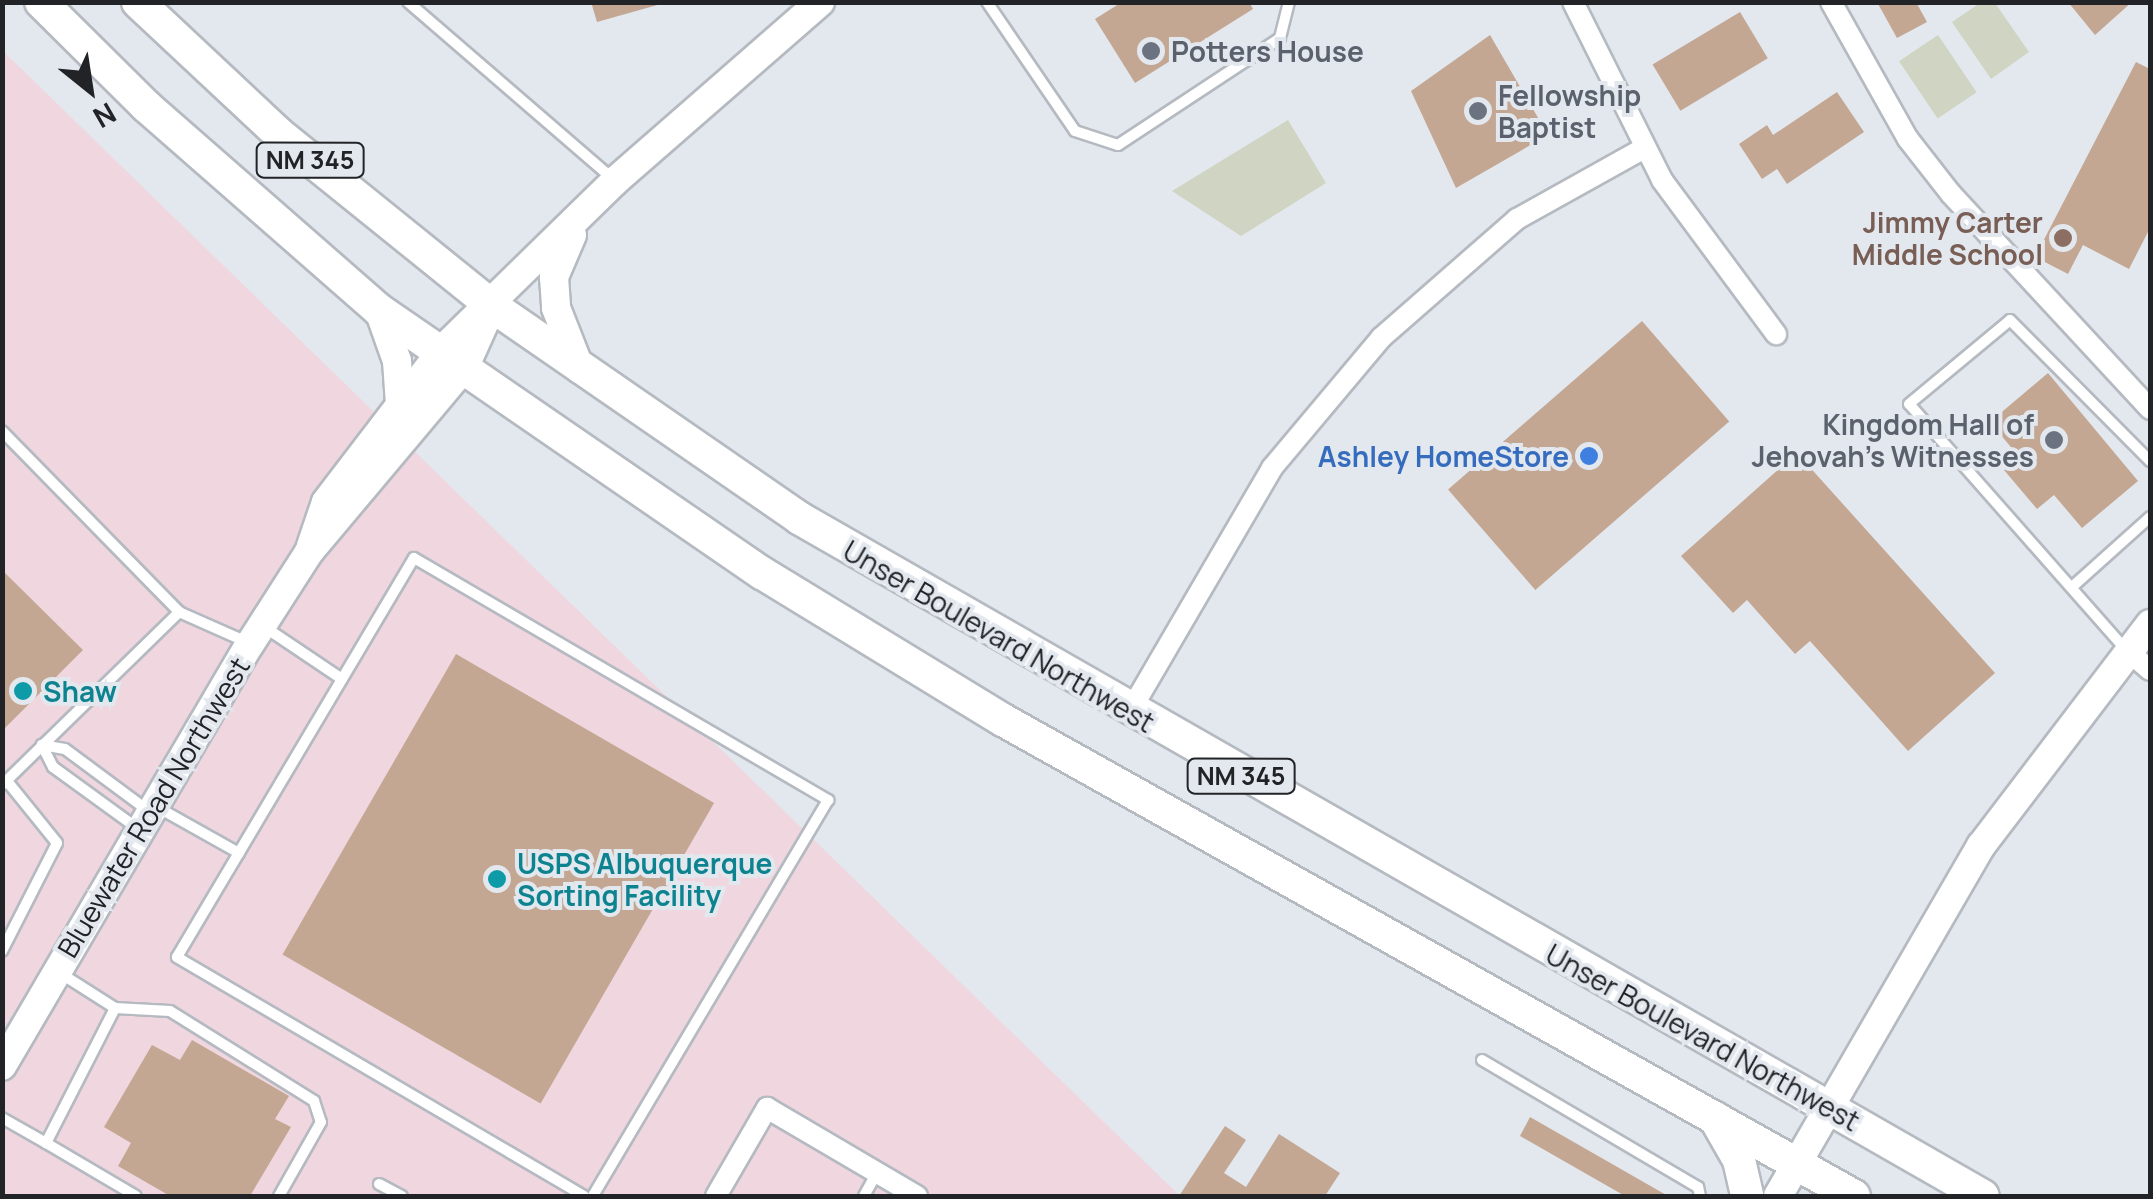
<!DOCTYPE html>
<style>
body{margin:0}
#map{position:relative;width:2153px;height:1199px;overflow:hidden;background:#e3e8ef;font-family:Manrope,sans-serif}
div>[style]{position:absolute}
.commercial>*{inset:0;background:#efd6df}
.green>*{inset:0;background:#cfd5c2;transform-origin:0 0}
.building>*{inset:0;background:#c3a793;transform-origin:0 0}
.roads{filter:drop-shadow(2px 0 #b5bac1) drop-shadow(-2px 0 #b5bac1) drop-shadow(0 2px #b5bac1) drop-shadow(0 -2px #b5bac1)}
.lane>*{height:10px;margin:-5px;padding:0 5px;transform-origin:5px;border-radius:5px;background:#fff}
.street>*{height:20px;margin:-10px;padding:0 10px;transform-origin:10px;border-radius:10px;background:#fff}
.secondary>*{height:28px;margin:-14px;padding:0 14px;transform-origin:14px;border-radius:14px;background:#fff}
.primary>*{height:32px;margin:-16px;padding:0 16px;transform-origin:16px;border-radius:16px;background:#fff}
.dots>*{width:28px;height:28px;translate:-50% -50%;box-sizing:border-box;border:5px solid #e3e8ef;border-radius:50%}
span{translate:-50% -50%;white-space:nowrap;text-align:center;line-height:1.15;-webkit-text-stroke:8px #e3e8ef;paint-order:stroke}
.shield-label span{padding:2px 8px;background:#e3e8ef;border:2px solid;border-radius:8px;-webkit-text-stroke-width:0}
.shield-label{font-size:25px;color:#212326;font-weight:700}
.worship-label{font-size:28px;color:#5b616d;font-weight:700}
.left{translate:0 -50%;text-align:left}
.right{translate:-100% -50%;text-align:right}
.education-label{font-size:28px;color:#785e54;font-weight:700}
.shop-label{font-size:28px;color:#366cbe;font-weight:700}
.street-label{font-size:28px;color:#212326}
.culture-label{font-size:28px;color:#0d838f;font-weight:700}
.frame{position:absolute;inset:0;border:5px solid #212326;pointer-events:none}
.north{position:absolute;left:40px;top:40px;width:100px;height:100px;-webkit-text-stroke:8px #e3e8ef;paint-order:stroke;rotate:150deg;font-size:28px;font-weight:700;line-height:40px;text-align:center;color:#212326}
.north::after{content:'';display:block;margin:auto;width:35px;height:45px;background:#212326;clip-path:polygon(50% 0,100% 100%,50% 72%,0 100%)}
</style>
<div id="map">
<div class="commercial">
<div style="clip-path:polygon(3px 51px,1180px 1196px,3px 1196px)"></div>
</div>
<div class="green">
<div style="clip-path:polygon(1980px 3px,1995px 3px,2029px 52px,1991px 79px,1952px 22px)"></div>
<div style="left:1938px;top:35px;width:69px;height:47px;rotate:56deg"></div>
<div style="clip-path:polygon(1288px 120px,1326px 183px,1241px 236px,1172px 191px)"></div>
</div>
<div class="building">
<div style="clip-path:polygon(591px 2px,661px 2px,661px 4px,597px 22px)"></div>
<div style="clip-path:polygon(1122px 2px,1249px 2px,1253px 9px,1135px 83px,1095px 19px)"></div>
<div style="clip-path:polygon(1877px 2px,1916px 2px,1927px 22px,1897px 38px)"></div>
<div style="clip-path:polygon(2068px 2px,2132px 2px,2095px 35px)"></div>
<div style="left:1740px;top:12px;width:54px;height:102px;rotate:59deg"></div>
<div style="clip-path:polygon(1490px 35px,1548px 135px,1456px 188px,1411px 91px)"></div>
<div style="clip-path:polygon(2136px 62px,2150px 69px,2150px 228px,2129px 269px,2083px 245px,2068px 274px,2035px 257px)"></div>
<div style="clip-path:polygon(1837px 92px,1864px 132px,1787px 184px,1777px 169px,1762px 179px,1739px 144px,1767px 125px,1773px 135px)"></div>
<div style="left:1642px;top:321px;width:133px;height:257px;rotate:49deg"></div>
<div style="clip-path:polygon(2048px 373px,2138px 481px,2082px 528px,2054px 495px,2037px 509px,2004px 470px,2020px 458px,1990px 422px)"></div>
<div style="clip-path:polygon(1797px 453px,1995px 673px,1908px 751px,1810px 641px,1795px 654px,1747px 600px,1733px 613px,1681px 556px)"></div>
<div style="clip-path:polygon(2px 570px,83px 650px,2px 731px)"></div>
<div style="left:456px;top:654px;width:298px;height:347px;rotate:30deg"></div>
<div style="clip-path:polygon(192px 1040px,289px 1096px,275px 1119px,291px 1127px,250px 1196px,170px 1196px,118px 1166px,131px 1143px,104px 1127px,152px 1045px,180px 1060px)"></div>
<div style="clip-path:polygon(1530px 1117px,1668px 1196px,1625px 1196px,1520px 1136px)"></div>
<div style="clip-path:polygon(1225px 1126px,1246px 1140px,1224px 1173px,1246px 1187px,1279px 1134px,1340px 1173px,1325px 1196px,1179px 1196px)"></div>
</div>
<div class="roads">
<div class="lane">
<div style="left:408px;top:2px;width:272px;rotate:40.8deg"></div>
<div style="left:987px;top:2px;width:156px;rotate:55.7deg"></div>
<div style="left:1075px;top:131px;width:45px;rotate:18deg"></div>
<div style="left:1118px;top:145px;width:194px;rotate:-33.4deg"></div>
<div style="left:1280px;top:38px;width:37px;rotate:-76deg"></div>
<div style="left:2px;top:431px;width:253px;rotate:45.6deg"></div>
<div style="left:2072px;top:587px;width:105px;rotate:-41.9deg"></div>
<div style="left:263px;top:626px;width:95px;rotate:33.9deg"></div>
<div style="left:2127px;top:651px;width:329px;rotate:-131.4deg"></div>
<div style="left:1909px;top:404px;width:131px;rotate:-39.7deg"></div>
<div style="left:2010px;top:320px;width:199px;rotate:45.2deg"></div>
<div style="left:2px;top:785px;width:248px;rotate:-44.3deg"></div>
<div style="left:179px;top:612px;width:77px;rotate:23.9deg"></div>
<div style="left:157px;top:807px;width:94px;rotate:29.3deg"></div>
<div style="left:137px;top:828px;width:104px;rotate:-144deg"></div>
<div style="left:53px;top:767px;width:25px;rotate:-117deg"></div>
<div style="left:42px;top:745px;width:23px;rotate:10deg"></div>
<div style="left:65px;top:749px;width:102px;rotate:36.6deg"></div>
<div style="left:2px;top:951px;width:121px;rotate:-63deg"></div>
<div style="left:57px;top:843px;width:80px;rotate:-128.9deg"></div>
<div style="left:115px;top:1008px;width:55px;rotate:3.1deg"></div>
<div style="left:170px;top:1011px;width:170px;rotate:32deg"></div>
<div style="left:314px;top:1101px;width:22px;rotate:72deg"></div>
<div style="left:321px;top:1122px;width:85px;rotate:119.6deg"></div>
<div style="left:1482px;top:1060px;width:251px;rotate:30.5deg"></div>
<div style="left:1698px;top:1187px;width:9px;rotate:77deg"></div>
<div style="left:2px;top:1118px;width:51px;rotate:29.6deg"></div>
<div style="left:46px;top:1143px;width:152px;rotate:-62.9deg"></div>
<div style="left:115px;top:1008px;width:69px;rotate:-147.5deg"></div>
<div style="left:46px;top:1143px;width:104px;rotate:30.5deg"></div>
<div style="left:379px;top:1184px;width:26px;rotate:28deg"></div>
<div style="left:584px;top:1196px;width:472px;rotate:-149.6deg"></div>
<div style="left:177px;top:957px;width:464px;rotate:-59.3deg"></div>
<div style="left:414px;top:558px;width:480px;rotate:30.3deg"></div>
<div style="left:828px;top:800px;width:460px;rotate:120.7deg"></div>
<div style="left:864px;top:1196px;width:26px;rotate:-61deg"></div>
</div>
<div class="street">
<div style="left:1573px;top:2px;width:199px;rotate:63.4deg"></div>
<div style="left:1662px;top:180px;width:192px;rotate:53.5deg"></div>
<div style="left:1831px;top:2px;width:157px;rotate:60.7deg"></div>
<div style="left:1908px;top:139px;width:70px;rotate:52deg"></div>
<div style="left:1951px;top:194px;width:293px;rotate:47.2deg"></div>
<div style="left:2128px;top:651px;width:29px;rotate:41deg"></div>
<div style="left:1129px;top:713px;width:284px;rotate:-59.7deg"></div>
<div style="left:1272px;top:468px;width:170px;rotate:-50deg"></div>
<div style="left:1381px;top:338px;width:181px;rotate:-41.2deg"></div>
<div style="left:1517px;top:219px;width:144px;rotate:-29.1deg"></div>
<div style="left:716px;top:1196px;width:102px;rotate:-59.9deg"></div>
<div style="left:767px;top:1108px;width:174px;rotate:30.4deg"></div>
</div>
<div class="secondary">
<div style="left:572px;top:235px;width:46px;rotate:113.2deg"></div>
<div style="left:554px;top:277px;width:31px;rotate:86deg"></div>
<div style="left:556px;top:308px;width:66px;rotate:68.5deg"></div>
<div style="left:379px;top:310px;width:54px;rotate:70.6deg"></div>
<div style="left:397px;top:361px;width:39px;rotate:86deg"></div>
<div style="left:311px;top:546px;width:46px;rotate:-71.2deg"></div>
<div style="left:326px;top:502px;width:193px;rotate:-52.6deg"></div>
<div style="left:443px;top:349px;width:240px;rotate:-44.3deg"></div>
<div style="left:615px;top:181px;width:272px;rotate:-41.1deg"></div>
<div style="left:2px;top:1066px;width:489px;rotate:-59.6deg"></div>
<div style="left:250px;top:644px;width:109px;rotate:-57.3deg"></div>
<div style="left:309px;top:552px;width:243px;rotate:-50deg"></div>
<div style="left:465px;top:366px;width:66px;rotate:-65.8deg"></div>
<div style="left:1778px;top:1196px;width:405px;rotate:-59.9deg"></div>
<div style="left:1981px;top:846px;width:279px;rotate:-52.7deg"></div>
</div>
<div class="primary">
<div style="left:41px;top:2px;width:148px;rotate:44.7deg"></div>
<div style="left:146px;top:106px;width:310px;rotate:41.2deg"></div>
<div style="left:379px;top:310px;width:465px;rotate:34.5deg"></div>
<div style="left:762px;top:573px;width:282px;rotate:31.4deg"></div>
<div style="left:1003px;top:720px;width:975px;rotate:29.22deg"></div>
<div style="left:138px;top:2px;width:193px;rotate:43.1deg"></div>
<div style="left:279px;top:134px;width:274px;rotate:38.9deg"></div>
<div style="left:492px;top:306px;width:373px;rotate:34.6deg"></div>
<div style="left:799px;top:518px;width:1364px;rotate:29.8deg"></div>
<div style="left:1715px;top:1118px;width:48px;rotate:60.3deg"></div>
<div style="left:1739px;top:1160px;width:37px;rotate:77deg"></div>
</div>
</div>
<div class="dots">
<div style="left:1151px;top:51px;background:#6b7280"></div>
<div style="left:1478px;top:111px;background:#6b7280"></div>
<div style="left:2063px;top:238px;background:#8d6e63"></div>
<div style="left:2054px;top:440px;background:#6b7280"></div>
<div style="left:1589px;top:456px;background:#3f7fe0"></div>
<div style="left:23px;top:691px;background:#0f9aa8"></div>
<div style="left:497px;top:879px;background:#0f9aa8"></div>
</div>
<div class="shield-label">
<span style="left:310px;top:160px">NM 345</span>
<span style="left:1241px;top:776px">NM 345</span>
</div>
<div class="worship-label">
<span class="left" style="left:1171px;top:51px">Potters House</span>
<span class="left" style="left:1498px;top:111px">Fellowship<br>Baptist</span>
<span class="right" style="left:2034px;top:440px">Kingdom Hall of<br>Jehovah's Witnesses</span>
</div>
<div class="education-label">
<span class="right" style="left:2043px;top:238px">Jimmy Carter<br>Middle School</span>
</div>
<div class="shop-label">
<span class="right" style="left:1569px;top:456px">Ashley HomeStore</span>
</div>
<div class="street-label">
<span style="left:999px;top:636px;rotate:30deg">Unser Boulevard Northwest</span>
<span style="left:153px;top:807px;rotate:-59deg">Bluewater Road Northwest</span>
<span style="left:1703px;top:1037px;rotate:29deg">Unser Boulevard Northwest</span>
</div>
<div class="culture-label">
<span class="left" style="left:43px;top:691px">Shaw</span>
<span class="left" style="left:517px;top:879px">USPS Albuquerque<br>Sorting Facility</span>
</div>
<div class="frame"></div>
<div class="north">N</div>
</div>
